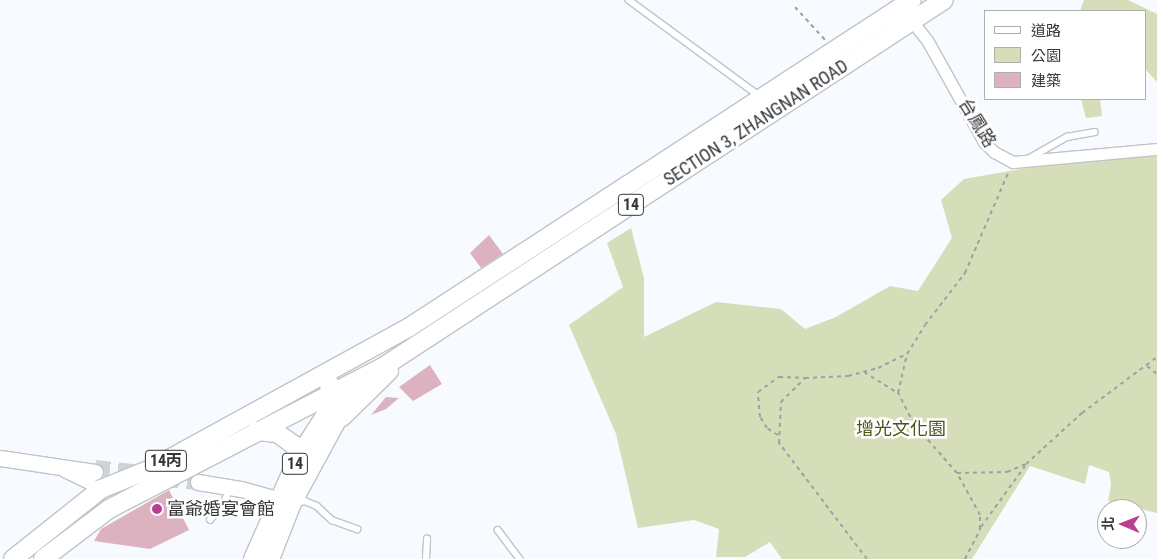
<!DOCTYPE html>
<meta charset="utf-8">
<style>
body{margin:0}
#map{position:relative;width:1157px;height:559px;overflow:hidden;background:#f7fbff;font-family:"Roboto Condensed","Noto Sans TC",sans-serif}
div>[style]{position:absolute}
.green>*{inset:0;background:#d5deb9}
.building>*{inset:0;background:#ddb2c0}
.secondary-tunnel>*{height:15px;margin-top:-7.5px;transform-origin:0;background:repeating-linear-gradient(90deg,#d0d4d7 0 15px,transparent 0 23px)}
.path>*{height:2px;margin-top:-1px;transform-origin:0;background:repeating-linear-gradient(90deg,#9ea1a4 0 4px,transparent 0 8px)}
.roads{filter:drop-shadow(1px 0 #bfc4c8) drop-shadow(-1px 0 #bfc4c8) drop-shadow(0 1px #bfc4c8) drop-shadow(0 -1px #bfc4c8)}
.lane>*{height:5.5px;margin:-2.75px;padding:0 2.75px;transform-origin:2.75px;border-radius:2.75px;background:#fff}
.street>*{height:11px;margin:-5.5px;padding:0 5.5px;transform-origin:5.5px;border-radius:5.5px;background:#fff}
.secondary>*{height:15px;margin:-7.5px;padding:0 7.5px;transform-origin:7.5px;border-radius:7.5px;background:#fff}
.primary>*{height:18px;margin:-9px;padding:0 9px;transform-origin:9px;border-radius:9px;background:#fff}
.dots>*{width:14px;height:14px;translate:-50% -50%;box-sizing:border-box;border:2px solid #fff;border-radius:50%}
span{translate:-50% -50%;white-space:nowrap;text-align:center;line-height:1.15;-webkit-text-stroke:5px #fff;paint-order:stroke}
.shield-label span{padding:1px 4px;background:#fff;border:1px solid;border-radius:4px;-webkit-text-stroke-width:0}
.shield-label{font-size:16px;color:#363739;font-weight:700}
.street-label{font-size:18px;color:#363739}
.park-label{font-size:18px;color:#4a5519}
.poi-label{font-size:18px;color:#363739}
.left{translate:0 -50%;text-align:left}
.legend{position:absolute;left:984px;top:10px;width:162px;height:90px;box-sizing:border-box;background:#fff;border:1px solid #afafb0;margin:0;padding:6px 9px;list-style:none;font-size:15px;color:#363739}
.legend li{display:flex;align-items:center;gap:10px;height:25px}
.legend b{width:25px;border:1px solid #afafb0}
.north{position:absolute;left:1097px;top:499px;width:50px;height:50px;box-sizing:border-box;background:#fff;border:1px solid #afafb0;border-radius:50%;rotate:271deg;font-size:14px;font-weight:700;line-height:20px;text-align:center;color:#363739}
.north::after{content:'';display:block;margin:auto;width:18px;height:22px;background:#b83f92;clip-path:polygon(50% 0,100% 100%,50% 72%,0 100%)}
</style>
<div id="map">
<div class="green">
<div style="clip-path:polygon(1084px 0,1128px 0,1157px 14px,1157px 82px,1146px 70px,1146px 11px,1080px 11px)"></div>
<div style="clip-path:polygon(1081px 99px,1100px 99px,1102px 116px,1086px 118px)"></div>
<div style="clip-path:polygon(1157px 156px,1157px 513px,1108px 501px,1111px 485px,1109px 472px,1089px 465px,1085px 484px,1030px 466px,972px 559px,782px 559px,770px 542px,745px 557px,716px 557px,719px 529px,694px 520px,638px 528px,616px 434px,569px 325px,623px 287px,607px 243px,631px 228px,644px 278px,644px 337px,716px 302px,781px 309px,805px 329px,836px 317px,890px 286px,918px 291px,952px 238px,941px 200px,964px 179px,1050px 164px)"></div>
</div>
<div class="building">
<div style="clip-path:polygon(489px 235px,503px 254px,481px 268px,470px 253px)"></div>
<div style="clip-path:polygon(430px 365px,442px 384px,413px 401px,399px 387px)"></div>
<div style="clip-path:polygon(386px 397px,399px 398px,386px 409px,371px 415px)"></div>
<div style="clip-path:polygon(169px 490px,189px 530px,150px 549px,94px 541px,101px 529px)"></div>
</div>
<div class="secondary-tunnel">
<div style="left:95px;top:467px;width:47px;rotate:6.1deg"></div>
<div style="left:164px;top:479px;width:34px;rotate:5deg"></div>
</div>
<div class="path">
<div style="left:795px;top:7px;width:46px;rotate:47.6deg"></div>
<div style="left:1147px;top:366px;width:13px;rotate:39deg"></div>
<div style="left:864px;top:372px;width:40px;rotate:32deg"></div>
<div style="left:778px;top:435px;width:13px;rotate:-148deg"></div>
<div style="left:767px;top:428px;width:13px;rotate:-122deg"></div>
<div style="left:760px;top:417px;width:25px;rotate:-95deg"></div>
<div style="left:758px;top:392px;width:26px;rotate:-36deg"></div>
<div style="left:779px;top:377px;width:25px;rotate:2deg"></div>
<div style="left:957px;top:473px;width:50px;rotate:-1.1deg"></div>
<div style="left:1007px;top:472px;width:21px;rotate:-23deg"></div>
<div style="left:1026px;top:464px;width:76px;rotate:-42.3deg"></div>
<div style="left:1082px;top:413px;width:94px;rotate:-36.7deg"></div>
<div style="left:981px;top:527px;width:75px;rotate:-54.2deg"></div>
<div style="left:867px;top:559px;width:146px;rotate:-127.2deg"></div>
<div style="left:779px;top:443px;width:41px;rotate:-87.2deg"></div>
<div style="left:781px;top:402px;width:34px;rotate:-45deg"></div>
<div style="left:805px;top:378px;width:43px;rotate:-2.7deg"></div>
<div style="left:848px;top:376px;width:31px;rotate:-15deg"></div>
<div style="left:878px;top:368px;width:32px;rotate:-26deg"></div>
<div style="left:965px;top:559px;width:34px;rotate:-63deg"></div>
<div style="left:980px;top:529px;width:14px;rotate:-90deg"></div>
<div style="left:980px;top:515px;width:48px;rotate:-118.7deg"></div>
<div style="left:957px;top:473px;width:65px;rotate:-131.3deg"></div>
<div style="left:914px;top:424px;width:35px;rotate:-117deg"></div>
<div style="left:898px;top:393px;width:40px;rotate:-77deg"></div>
<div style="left:907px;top:354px;width:34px;rotate:-58deg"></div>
<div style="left:925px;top:325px;width:66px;rotate:-52.4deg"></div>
<div style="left:965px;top:273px;width:111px;rotate:-66.7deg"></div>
</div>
<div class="roads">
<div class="lane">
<div style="left:629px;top:0;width:164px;rotate:36.3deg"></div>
<div style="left:1030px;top:158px;width:43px;rotate:-29.6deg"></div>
<div style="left:1067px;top:137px;width:28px;rotate:-10deg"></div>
<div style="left:295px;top:503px;width:10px;rotate:-11deg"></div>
<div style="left:305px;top:501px;width:13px;rotate:23deg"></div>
<div style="left:317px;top:506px;width:21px;rotate:43deg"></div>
<div style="left:332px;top:520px;width:27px;rotate:20deg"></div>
<div style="left:210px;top:520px;width:20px;rotate:-49deg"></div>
<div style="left:223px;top:505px;width:18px;rotate:-68deg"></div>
<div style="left:498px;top:530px;width:36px;rotate:53deg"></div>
<div style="left:426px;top:559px;width:20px;rotate:-87deg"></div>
</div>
<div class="street">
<div style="left:908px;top:16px;width:31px;rotate:52deg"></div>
<div style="left:927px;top:40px;width:117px;rotate:60.8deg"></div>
<div style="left:984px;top:142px;width:14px;rotate:45deg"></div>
<div style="left:994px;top:152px;width:21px;rotate:28deg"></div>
<div style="left:1013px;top:162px;width:145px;rotate:-5.2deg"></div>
<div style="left:64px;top:471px;width:41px;rotate:25.9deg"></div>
</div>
<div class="secondary">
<div style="left:0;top:458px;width:96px;rotate:8.4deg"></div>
<div style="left:198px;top:482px;width:44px;rotate:9.2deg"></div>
<div style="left:241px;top:489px;width:52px;rotate:15.6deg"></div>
</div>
<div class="primary">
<div style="left:342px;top:417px;width:66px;rotate:-44.4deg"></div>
<div style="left:257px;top:431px;width:20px;rotate:6deg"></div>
<div style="left:277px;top:433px;width:21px;rotate:35deg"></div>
<div style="left:294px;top:445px;width:14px;rotate:73deg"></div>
<div style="left:13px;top:559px;width:112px;rotate:-38.5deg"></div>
<div style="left:101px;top:489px;width:56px;rotate:-22deg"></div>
<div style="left:153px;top:468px;width:291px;rotate:-28.8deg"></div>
<div style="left:408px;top:328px;width:601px;rotate:-33.06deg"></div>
<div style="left:43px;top:559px;width:83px;rotate:-37.1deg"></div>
<div style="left:109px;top:509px;width:309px;rotate:-27.4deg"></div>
<div style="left:383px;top:367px;width:670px;rotate:-33.19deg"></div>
<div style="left:253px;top:559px;width:111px;rotate:-66deg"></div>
<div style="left:298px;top:458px;width:63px;rotate:-57.3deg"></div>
<div style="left:332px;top:405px;width:22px;rotate:-98deg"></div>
<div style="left:270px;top:559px;width:60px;rotate:-68.6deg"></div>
<div style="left:292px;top:503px;width:107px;rotate:-61.5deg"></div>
<div style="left:343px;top:409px;width:25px;rotate:-76deg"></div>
</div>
</div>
<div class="dots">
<div style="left:157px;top:509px;background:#b83f92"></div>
</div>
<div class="shield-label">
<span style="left:631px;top:205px">14</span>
<span style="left:166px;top:461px">14丙</span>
<span style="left:295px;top:464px">14</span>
</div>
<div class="street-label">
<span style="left:756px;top:123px;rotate:-33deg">SECTION 3, ZHANGNAN ROAD</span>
<span style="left:977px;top:123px;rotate:58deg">台鳳路</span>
</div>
<div class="park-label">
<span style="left:901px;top:429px">增光文化園</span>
</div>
<div class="poi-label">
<span class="left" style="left:167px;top:509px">富爺婚宴會館</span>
</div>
<ul class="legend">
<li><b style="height:6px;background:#fff"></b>道路</li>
<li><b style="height:14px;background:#d5deb9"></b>公園</li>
<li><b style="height:14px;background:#ddb2c0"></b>建築</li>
</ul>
<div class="north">北</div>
</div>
